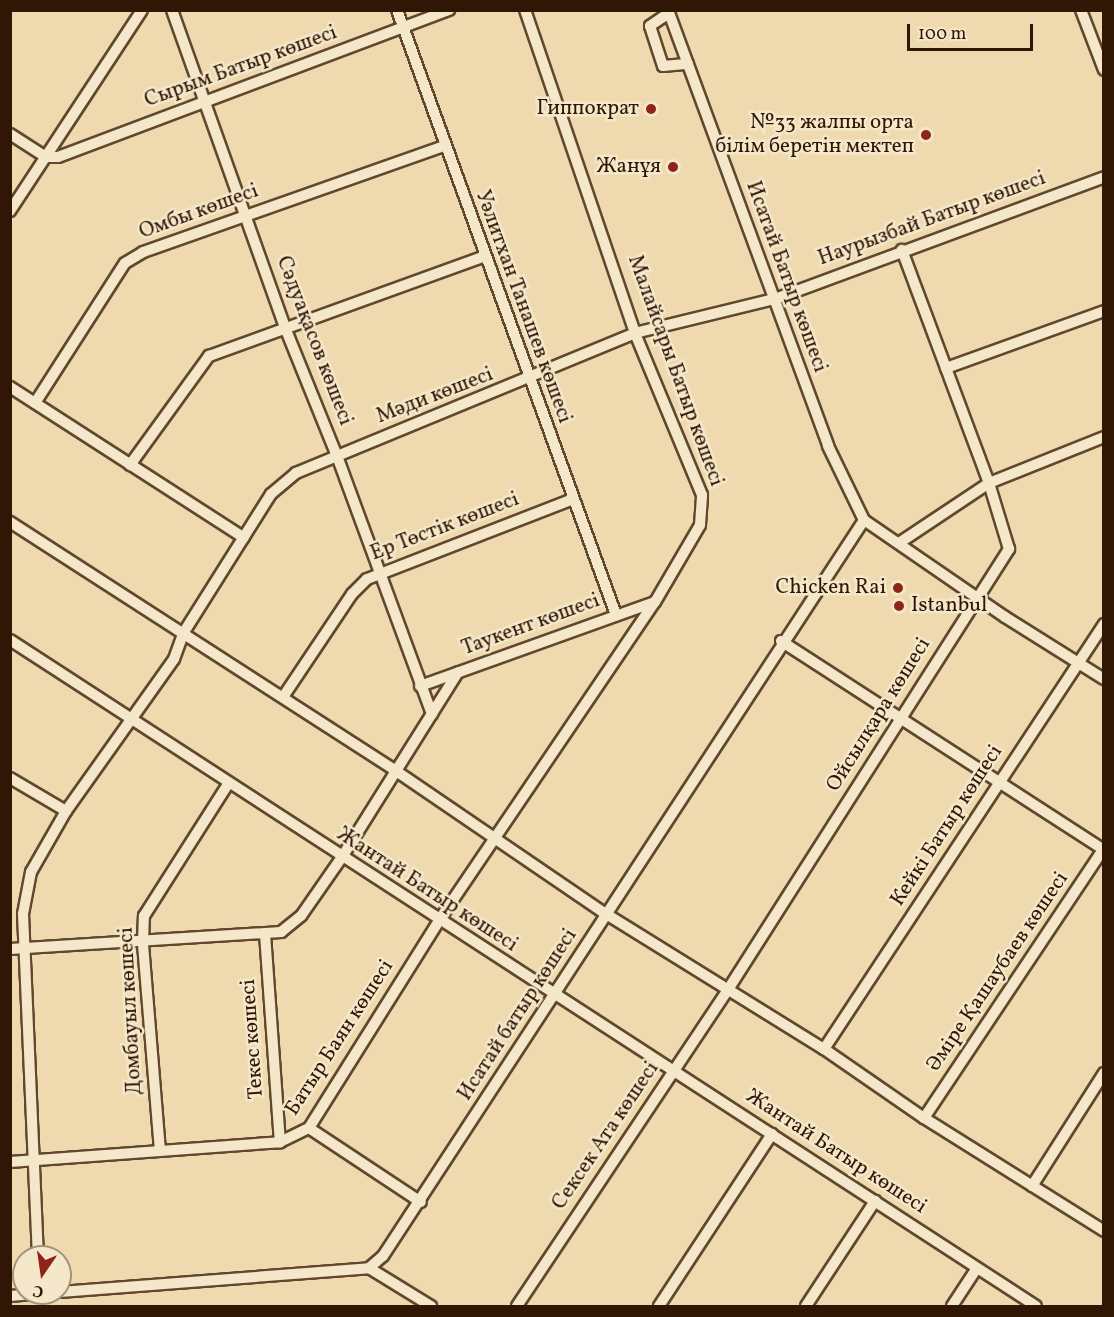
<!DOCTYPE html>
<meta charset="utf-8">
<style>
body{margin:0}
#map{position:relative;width:1114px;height:1317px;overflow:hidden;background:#eedaae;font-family:Vollkorn,serif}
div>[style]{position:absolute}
.roads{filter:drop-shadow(2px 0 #60472e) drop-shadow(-2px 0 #60472e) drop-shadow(0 2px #60472e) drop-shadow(0 -2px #60472e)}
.minor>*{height:10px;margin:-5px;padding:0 5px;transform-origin:5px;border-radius:5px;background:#f4e7ca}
.dots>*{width:16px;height:16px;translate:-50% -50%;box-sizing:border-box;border:3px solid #f4e7ca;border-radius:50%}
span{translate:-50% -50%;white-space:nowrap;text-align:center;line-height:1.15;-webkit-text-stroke:5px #f4e7ca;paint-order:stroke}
.street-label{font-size:21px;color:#301604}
.poi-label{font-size:21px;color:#301604}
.right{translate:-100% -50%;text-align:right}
.left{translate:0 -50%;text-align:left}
.frame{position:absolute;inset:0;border:12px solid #301604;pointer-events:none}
.north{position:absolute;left:12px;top:1245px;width:60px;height:60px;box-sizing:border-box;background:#f4e7ca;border:2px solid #a6937b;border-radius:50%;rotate:193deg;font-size:16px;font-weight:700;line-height:24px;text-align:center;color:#301604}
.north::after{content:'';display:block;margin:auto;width:21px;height:27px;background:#8f2418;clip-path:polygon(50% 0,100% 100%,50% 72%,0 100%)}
.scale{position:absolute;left:907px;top:24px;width:126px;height:27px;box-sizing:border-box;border:3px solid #301604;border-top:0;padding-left:8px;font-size:18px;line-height:21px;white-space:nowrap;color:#301604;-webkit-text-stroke:4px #f4e7ca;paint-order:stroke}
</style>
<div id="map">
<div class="roads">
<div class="minor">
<div style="left:172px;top:10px;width:340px;rotate:70.4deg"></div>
<div style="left:286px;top:330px;width:136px;rotate:68deg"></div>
<div style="left:337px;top:456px;width:275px;rotate:69.8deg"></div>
<div style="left:397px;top:10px;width:643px;rotate:70.1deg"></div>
<div style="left:668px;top:10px;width:464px;rotate:69.8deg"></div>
<div style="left:828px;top:446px;width:82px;rotate:64.1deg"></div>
<div style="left:864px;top:520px;width:171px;rotate:34.5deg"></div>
<div style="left:1005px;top:617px;width:117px;rotate:32.1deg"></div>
<div style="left:1081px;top:10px;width:64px;rotate:69deg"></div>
<div style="left:669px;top:13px;width:23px;rotate:146deg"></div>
<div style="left:650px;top:26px;width:42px;rotate:72deg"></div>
<div style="left:663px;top:66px;width:25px;rotate:-5deg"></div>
<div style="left:10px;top:134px;width:43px;rotate:32.6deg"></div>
<div style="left:46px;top:157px;width:12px"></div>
<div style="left:58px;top:157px;width:418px;rotate:-20.6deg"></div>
<div style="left:10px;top:211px;width:240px;rotate:-56.7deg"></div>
<div style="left:946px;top:368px;width:168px;rotate:-19.8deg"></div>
<div style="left:10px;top:387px;width:278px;rotate:32.8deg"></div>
<div style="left:35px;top:403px;width:166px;rotate:-57.3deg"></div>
<div style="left:125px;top:263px;width:21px;rotate:-31deg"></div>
<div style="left:143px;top:252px;width:319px;rotate:-19.4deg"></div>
<div style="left:130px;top:465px;width:135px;rotate:-54.1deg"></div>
<div style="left:209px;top:356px;width:291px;rotate:-19.9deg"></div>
<div style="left:10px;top:522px;width:459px;rotate:32.8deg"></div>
<div style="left:396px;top:771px;width:254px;rotate:34.3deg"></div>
<div style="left:606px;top:914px;width:256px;rotate:31.8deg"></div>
<div style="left:824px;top:1049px;width:121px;rotate:34.6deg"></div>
<div style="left:924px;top:1118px;width:213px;rotate:32.1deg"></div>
<div style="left:899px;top:543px;width:108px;rotate:-33.7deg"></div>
<div style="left:989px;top:483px;width:124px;rotate:-21.8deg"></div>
<div style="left:10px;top:640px;width:1223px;rotate:32.99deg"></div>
<div style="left:781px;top:641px;width:385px;rotate:32.9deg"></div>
<div style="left:420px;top:686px;width:249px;rotate:-19.7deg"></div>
<div style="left:283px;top:697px;width:124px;rotate:-56.2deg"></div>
<div style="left:352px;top:594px;width:21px;rotate:-45deg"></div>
<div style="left:367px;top:579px;width:221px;rotate:-21.2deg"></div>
<div style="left:10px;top:778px;width:65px;rotate:30.5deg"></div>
<div style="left:66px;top:811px;width:70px;rotate:119.8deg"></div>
<div style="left:31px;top:872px;width:43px;rotate:100.8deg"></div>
<div style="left:23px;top:914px;width:343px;rotate:87.5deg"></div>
<div style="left:66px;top:811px;width:186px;rotate:-54.6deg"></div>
<div style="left:174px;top:659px;width:29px;rotate:-70deg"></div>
<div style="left:184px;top:632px;width:163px;rotate:-57.8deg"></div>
<div style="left:271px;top:494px;width:33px;rotate:-40deg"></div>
<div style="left:296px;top:473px;width:367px;rotate:-22.4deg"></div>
<div style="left:635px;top:333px;width:144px;rotate:-13.7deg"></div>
<div style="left:775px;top:299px;width:351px;rotate:-20.3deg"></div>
<div style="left:265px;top:934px;width:209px;rotate:85.9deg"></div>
<div style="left:10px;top:949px;width:272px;rotate:-3.6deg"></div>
<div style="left:281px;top:932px;width:26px;rotate:-39deg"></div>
<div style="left:301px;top:916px;width:72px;rotate:-55.2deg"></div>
<div style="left:342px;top:857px;width:218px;rotate:-57.9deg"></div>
<div style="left:824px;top:1049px;width:509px;rotate:-56.62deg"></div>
<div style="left:924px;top:1118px;width:324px;rotate:-56.3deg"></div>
<div style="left:309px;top:1128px;width:134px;rotate:33.5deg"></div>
<div style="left:160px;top:1151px;width:210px;rotate:-94.7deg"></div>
<div style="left:143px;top:942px;width:26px;rotate:-88deg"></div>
<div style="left:144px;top:916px;width:156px;rotate:-57.5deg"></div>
<div style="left:10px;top:1162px;width:271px;rotate:-4.2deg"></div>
<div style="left:280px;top:1142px;width:32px;rotate:-26deg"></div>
<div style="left:309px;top:1128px;width:247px;rotate:-57.9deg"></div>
<div style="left:440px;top:919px;width:383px;rotate:-55.9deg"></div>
<div style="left:655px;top:602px;width:89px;rotate:-59.7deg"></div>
<div style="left:700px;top:525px;width:30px;rotate:-86deg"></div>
<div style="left:702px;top:495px;width:175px;rotate:-112.5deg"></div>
<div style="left:635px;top:333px;width:341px;rotate:-108.8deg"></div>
<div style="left:1032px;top:1186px;width:134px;rotate:-57.5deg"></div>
<div style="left:369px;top:1268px;width:73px;rotate:31.5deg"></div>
<div style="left:60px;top:1292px;width:310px;rotate:-4.4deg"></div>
<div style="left:369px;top:1268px;width:18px;rotate:-41deg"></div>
<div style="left:383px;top:1256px;width:879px;rotate:-56.83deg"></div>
<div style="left:10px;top:1296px;width:35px;rotate:-5deg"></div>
<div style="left:517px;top:1306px;width:382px;rotate:-56.3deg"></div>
<div style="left:729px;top:988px;width:521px;rotate:-57.47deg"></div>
<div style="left:1009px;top:549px;width:69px;rotate:-106.9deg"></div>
<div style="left:989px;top:483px;width:249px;rotate:-110.5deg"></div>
<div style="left:659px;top:1306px;width:206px;rotate:-56.7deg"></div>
<div style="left:806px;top:1306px;width:126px;rotate:-56.7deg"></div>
<div style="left:952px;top:1306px;width:45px;rotate:-56.7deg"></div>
</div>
</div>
<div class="dots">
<div style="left:651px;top:109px;background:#8f2418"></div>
<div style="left:926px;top:135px;background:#8f2418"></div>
<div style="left:673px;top:167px;background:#8f2418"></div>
<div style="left:898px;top:588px;background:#8f2418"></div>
<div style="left:899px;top:606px;background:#8f2418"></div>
</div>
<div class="street-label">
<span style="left:241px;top:67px;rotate:-20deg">Сырым Батыр көшесі</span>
<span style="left:199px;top:212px;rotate:-20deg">Омбы көшесі</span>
<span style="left:932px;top:219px;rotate:-20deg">Наурызбай Батыр көшесі</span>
<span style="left:786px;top:277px;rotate:70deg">Исатай Батыр көшесі</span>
<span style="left:523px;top:307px;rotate:70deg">Уәлитхан Танашев көшесі</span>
<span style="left:314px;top:341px;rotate:69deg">Сәдуақасов көшесі</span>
<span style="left:675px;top:371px;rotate:70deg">Малайсары Батыр көшесі</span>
<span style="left:435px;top:396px;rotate:-21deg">Мәди көшесі</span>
<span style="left:445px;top:527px;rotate:-21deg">Ер Төстік көшесі</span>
<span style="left:531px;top:625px;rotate:-20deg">Таукент көшесі</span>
<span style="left:879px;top:715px;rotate:-58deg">Ойсылқара көшесі</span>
<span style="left:947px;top:826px;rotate:-57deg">Кейкі Батыр көшесі</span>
<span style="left:427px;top:890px;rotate:33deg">Жантай Батыр көшесі</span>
<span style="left:998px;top:972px;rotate:-56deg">Әміре Қашаубаев көшесі</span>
<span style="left:131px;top:1011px;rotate:-93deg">Домбауыл көшесі</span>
<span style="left:518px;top:1015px;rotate:-57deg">Исатай батыр көшесі</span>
<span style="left:340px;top:1038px;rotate:-57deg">Батыр Баян көшесі</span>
<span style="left:253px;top:1039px;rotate:-94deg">Текес көшесі</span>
<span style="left:606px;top:1136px;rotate:-56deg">Сексек Ата көшесі</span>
<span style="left:836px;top:1152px;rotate:33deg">Жантай Батыр көшесі</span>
</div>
<div class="poi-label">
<span class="right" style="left:639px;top:109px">Гиппократ</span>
<span class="right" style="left:914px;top:135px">№33 жалпы орта<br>білім беретін мектеп</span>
<span class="right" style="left:661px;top:167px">Жанұя</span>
<span class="right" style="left:886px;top:588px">Chicken Rai</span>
<span class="left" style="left:911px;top:606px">Istanbul</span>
</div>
<div class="frame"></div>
<div class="north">С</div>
<div class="scale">100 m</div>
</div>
